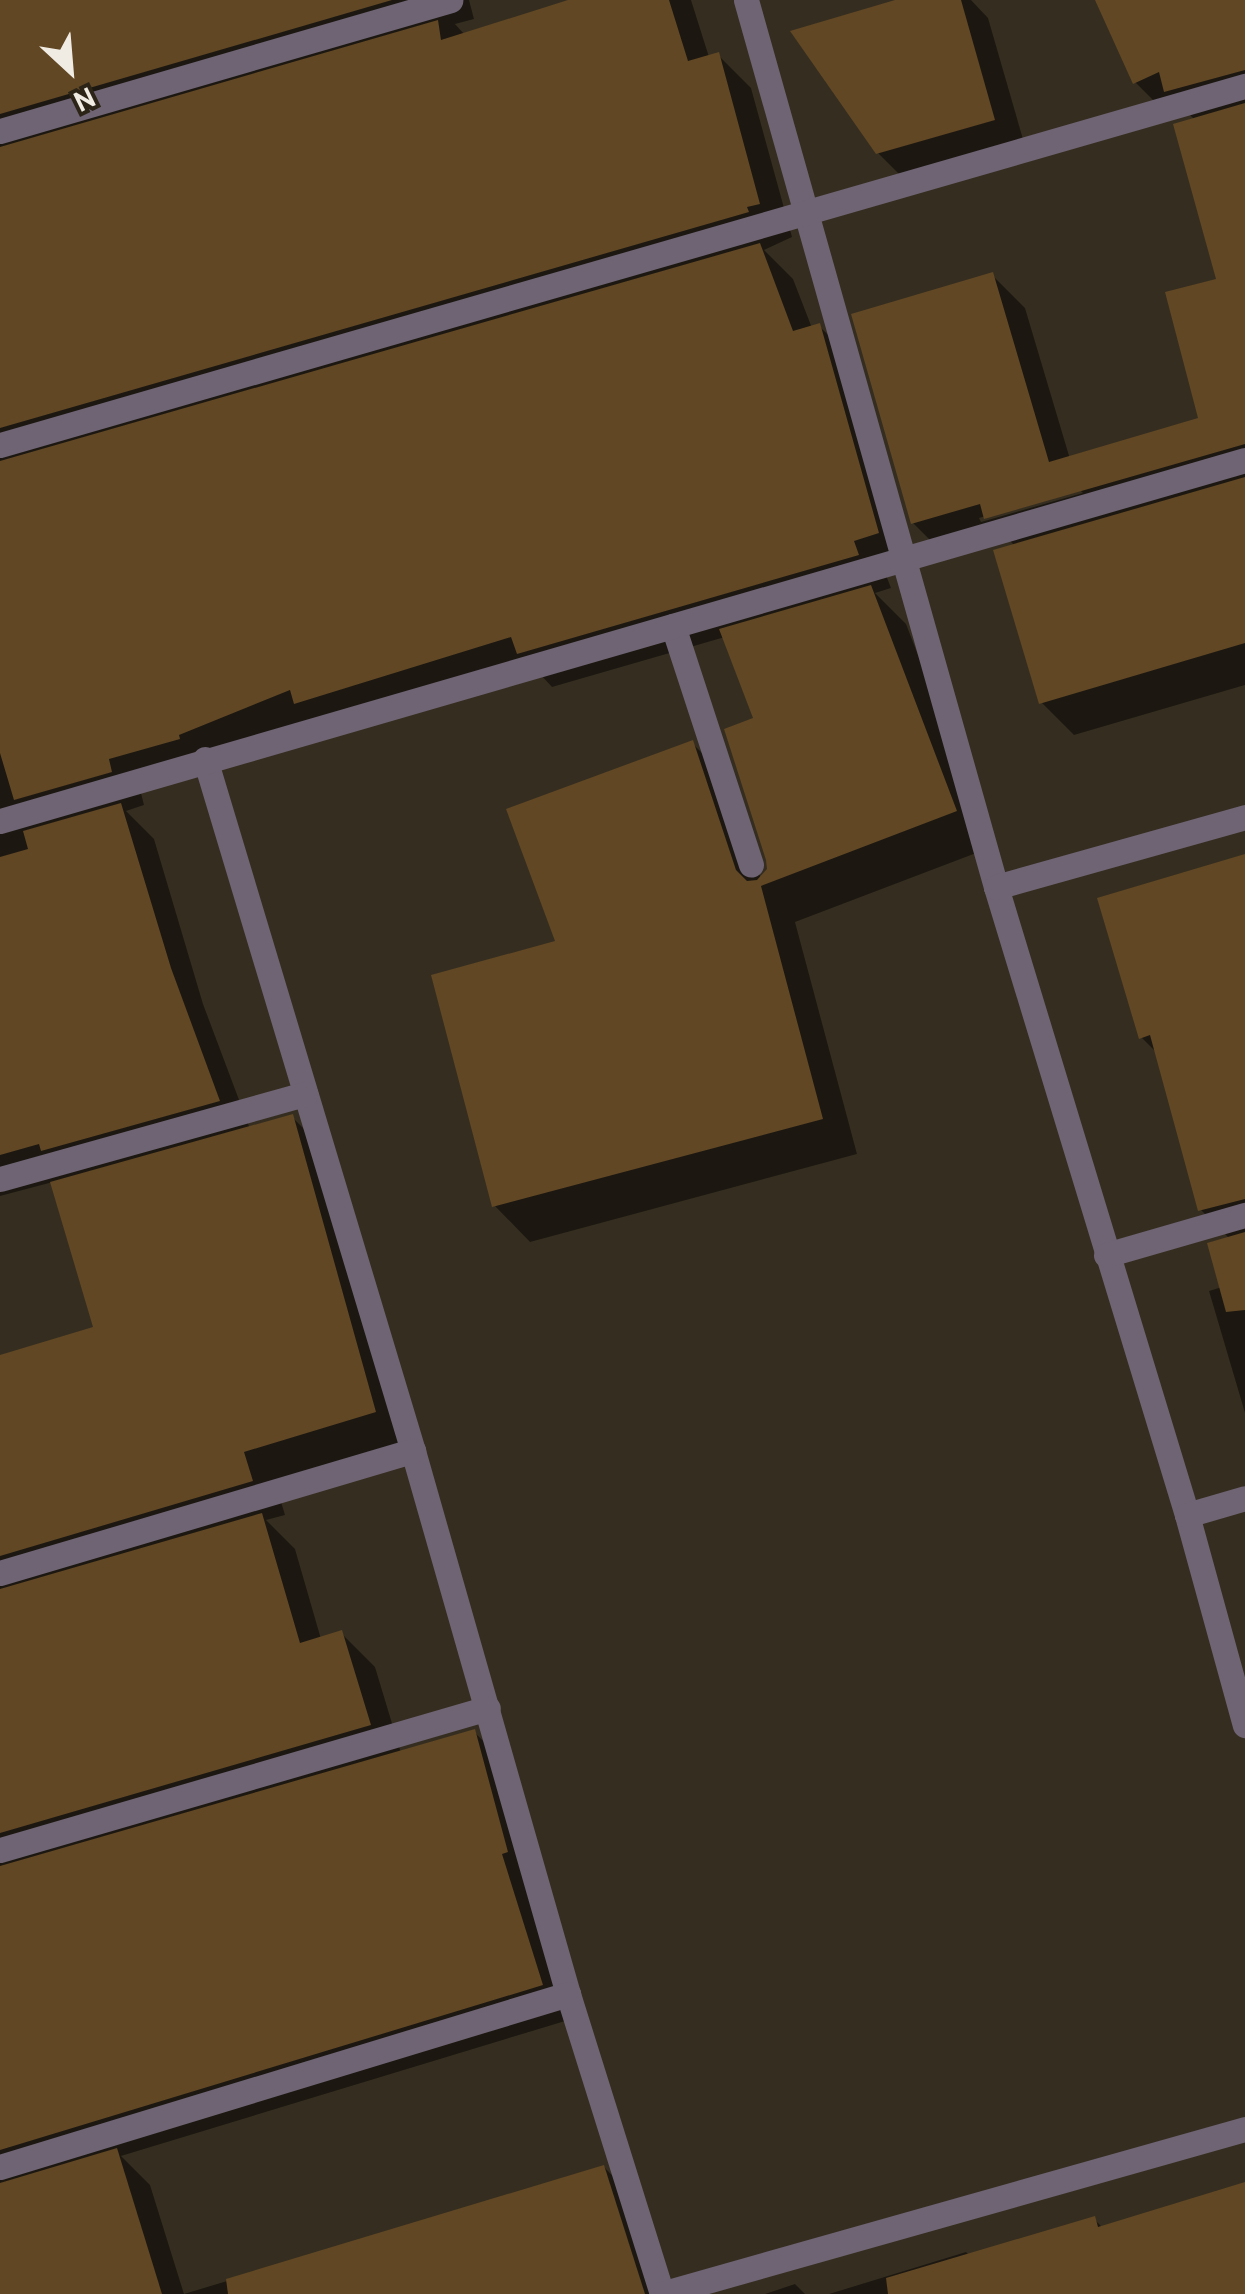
<!DOCTYPE html>
<style>
body{margin:0}
#map{position:relative;width:1245px;height:2294px;overflow:hidden;background:#352e20;font-family:Overpass,sans-serif}
div>[style]{position:absolute}
.shadow>*{inset:0;background:#0007}
.building>*{inset:0;background:#614724}
.minor>*{height:25px;margin:-12.5px;padding:0 12.5px;transform-origin:12.5px;border-radius:12.5px;background:#6f6474}
span{translate:-50% -50%;white-space:nowrap;text-align:center;line-height:1.15;-webkit-text-stroke:8px #2b2417;paint-order:stroke}
.north{position:absolute;left:20px;top:20px;width:100px;height:100px;-webkit-text-stroke:8px #2b2417;paint-order:stroke;rotate:154deg;font-size:28px;font-weight:700;line-height:40px;text-align:center;color:#f1ece3}
.north::after{content:'';display:block;margin:auto;width:35px;height:45px;background:#f1ece3;clip-path:polygon(50% 0,100% 100%,50% 72%,0 100%)}
</style>
<div id="map">
<div class="shadow">
<div style="clip-path:polygon(0 0,469px 0,474px 19px,455px 24px,465px 35px,576px 0,691px 0,709px 57px,718px 55px,751px 88px,792px 237px,764px 250px,793px 279px,812px 328px,819px 326px,853px 359px,912px 567px,886px 575px,891px 588px,875px 593px,906px 624px,992px 847px,795px 922px,857px 1154px,530px 1242px,495px 1206px,558px 943px,692px 743px,728px 779px,761px 879px,769px 870px,756px 719px,725px 637px,552px 687px,538px 672px,141px 793px,144px 805px,126px 811px,154px 839px,203px 1004px,250px 1129px,292px 1117px,326px 1151px,408px 1446px,276px 1485px,285px 1515px,266px 1520px,295px 1549px,321px 1639px,341px 1633px,375px 1667px,401px 1753px,474px 1732px,508px 1765px,575px 2018px,121px 2156px,150px 2185px,184px 2294px,604px 2167px,637px 2201px,667px 2294px,0 2294px,0 1363px,96px 1329px,53px 1182px,0 1196px)"></div>
<div style="clip-path:polygon(904px 0,971px 0,988px 18px,1027px 153px,911px 186px,878px 153px)"></div>
<div style="clip-path:polygon(evenodd,1098px 0,1245px 0,1245px 685px,1074px 735px,1041px 702px,1015px 546px,1007px 538px,946px 556px,913px 523px,992px 275px,1025px 308px,1070px 459px,1201px 420px,1219px 280px,1195px 120px,1183px 108px,1168px 115px,1135px 82px,1098px 0,1079px 489px,1083px 493px,981px 522px,979px 518px,1079px 489px)"></div>
<div style="clip-path:polygon(1245px 857px,1245px 1413px,1209px 1291px,1222px 1287px,1229px 1238px,1201px 1210px,1158px 1054px,1141px 1037px)"></div>
<div style="clip-path:polygon(1245px 2185px,1245px 2294px,829px 2294px,966px 2252px,970px 2256px,1094px 2219px,1103px 2228px)"></div>
<div style="clip-path:polygon(795px 2284px,805px 2294px,765px 2294px)"></div>
</div>
<div class="building">
<div style="clip-path:polygon(0 0,392px 0,0 114px)"></div>
<div style="clip-path:polygon(568px 0,669px 0,688px 61px,719px 52px,760px 204px,747px 207px,749px 212px,0 428px,0 147px,438px 20px,441px 40px)"></div>
<div style="clip-path:polygon(895px 0,961px 0,995px 120px,876px 154px,790px 31px)"></div>
<div style="clip-path:polygon(1095px 0,1245px 0,1245px 70px,1164px 92px,1159px 72px,1133px 84px)"></div>
<div style="clip-path:polygon(1245px 103px,1245px 444px,984px 519px,980px 504px,911px 524px,851px 314px,993px 272px,1049px 462px,1198px 418px,1165px 292px,1216px 279px,1173px 124px)"></div>
<div style="clip-path:polygon(760px 243px,793px 331px,820px 323px,879px 533px,854px 541px,859px 555px,517px 654px,511px 637px,294px 704px,290px 690px,179px 735px,180px 739px,109px 759px,112px 772px,14px 800px,0 753px,0 461px)"></div>
<div style="clip-path:polygon(1245px 477px,1245px 643px,1039px 704px,993px 550px)"></div>
<div style="clip-path:polygon(871px 585px,957px 811px,761px 886px,823px 1119px,492px 1207px,431px 975px,555px 941px,506px 809px,693px 740px,736px 870px,747px 881px,757px 880px,767px 869px,766px 860px,724px 729px,753px 718px,719px 629px)"></div>
<div style="clip-path:polygon(121px 803px,171px 968px,220px 1101px,41px 1151px,39px 1144px,0 1155px,0 857px,28px 849px,23px 831px)"></div>
<div style="clip-path:polygon(1245px 854px,1245px 1199px,1198px 1211px,1150px 1035px,1139px 1039px,1097px 898px)"></div>
<div style="clip-path:polygon(293px 1114px,376px 1412px,244px 1452px,253px 1481px,0 1556px,0 1355px,93px 1327px,50px 1182px)"></div>
<div style="clip-path:polygon(1245px 1232px,1245px 1310px,1226px 1312px,1207px 1243px)"></div>
<div style="clip-path:polygon(262px 1513px,300px 1643px,342px 1630px,371px 1725px,0 1833px,0 1589px)"></div>
<div style="clip-path:polygon(475px 1729px,508px 1852px,502px 1854px,543px 1985px,0 2150px,0 1866px)"></div>
<div style="clip-path:polygon(117px 2148px,162px 2294px,0 2294px,0 2183px)"></div>
<div style="clip-path:polygon(604px 2165px,645px 2294px,228px 2294px,226px 2279px)"></div>
<div style="clip-path:polygon(1245px 2182px,1245px 2294px,888px 2294px,886px 2278px,1095px 2216px,1098px 2227px)"></div>
</div>
<div class="minor">
<div style="left:746px;top:0;width:922px;rotate:74.26deg"></div>
<div style="left:996px;top:887px;width:656px;rotate:73.08deg"></div>
<div style="left:1187px;top:1515px;width:218px;rotate:74.6deg"></div>
<div style="left:0;top:131px;width:469px;rotate:-16.2deg"></div>
<div style="left:0;top:445px;width:1296px;rotate:-16.09deg"></div>
<div style="left:673px;top:626px;width:251px;rotate:71.9deg"></div>
<div style="left:205px;top:759px;width:723px;rotate:73.27deg"></div>
<div style="left:413px;top:1451px;width:565px;rotate:74.07deg"></div>
<div style="left:568px;top:1994px;width:314px;rotate:72.6deg"></div>
<div style="left:0;top:821px;width:1296px;rotate:-16.17deg"></div>
<div style="left:996px;top:887px;width:259px;rotate:-15.7deg"></div>
<div style="left:0;top:1179px;width:317px;rotate:-15.6deg"></div>
<div style="left:1106px;top:1255px;width:145px;rotate:-16.1deg"></div>
<div style="left:1187px;top:1515px;width:60px;rotate:-16.3deg"></div>
<div style="left:0;top:1573px;width:431px;rotate:-16.5deg"></div>
<div style="left:0;top:1850px;width:508px;rotate:-16.22deg"></div>
<div style="left:0;top:2167px;width:594px;rotate:-16.94deg"></div>
<div style="left:661px;top:2294px;width:607px;rotate:-15.78deg"></div>
</div>
<div class="north">N</div>
</div>
